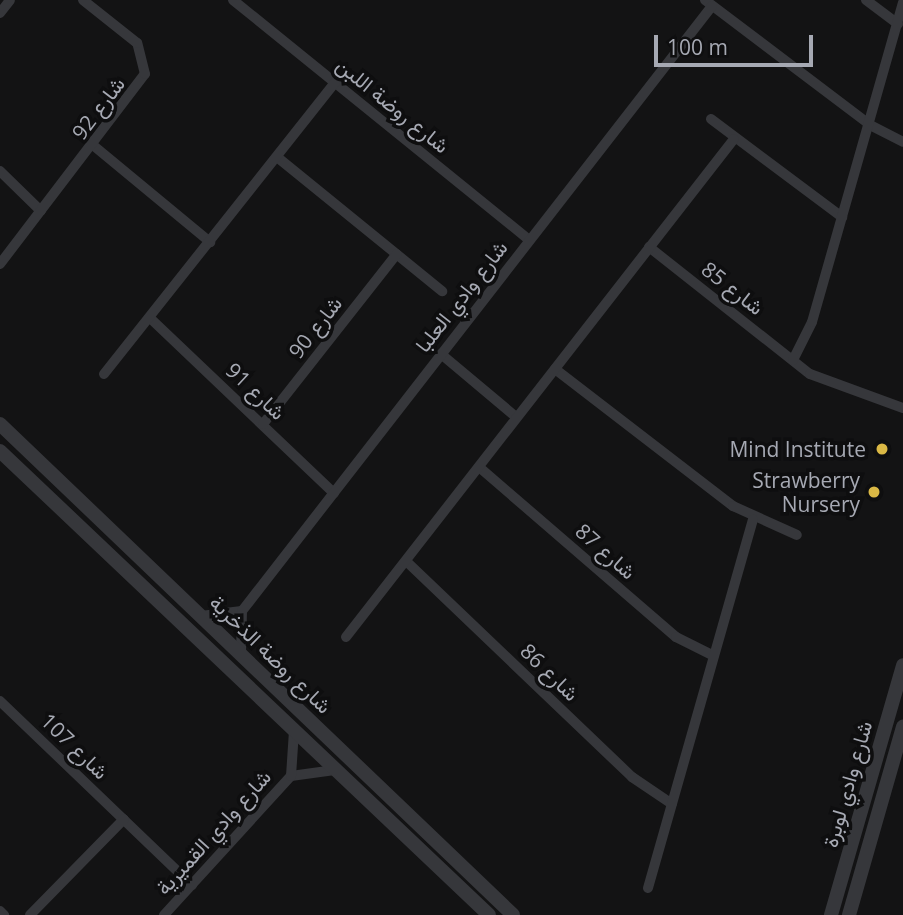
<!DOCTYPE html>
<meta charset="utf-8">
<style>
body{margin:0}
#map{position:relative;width:903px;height:915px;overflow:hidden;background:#131314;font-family:"Open Sans",Vazirmatn,sans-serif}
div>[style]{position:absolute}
.minor>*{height:10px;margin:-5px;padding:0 5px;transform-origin:5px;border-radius:5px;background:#36373b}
.tertiary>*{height:14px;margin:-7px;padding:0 7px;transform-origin:7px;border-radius:7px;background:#36373b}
.dots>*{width:19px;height:19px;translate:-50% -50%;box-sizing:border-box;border:4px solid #0e0e0f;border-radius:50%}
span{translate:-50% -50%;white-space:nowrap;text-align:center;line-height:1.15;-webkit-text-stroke:7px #0e0e0f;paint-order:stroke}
.street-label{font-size:21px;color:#a6a9b3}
.poi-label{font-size:21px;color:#a6a9b3}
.right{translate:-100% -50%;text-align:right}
.scale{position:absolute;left:654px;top:35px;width:159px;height:32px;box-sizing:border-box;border:4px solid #a6a9b3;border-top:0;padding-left:9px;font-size:21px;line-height:24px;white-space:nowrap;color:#a6a9b3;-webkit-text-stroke:5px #0e0e0f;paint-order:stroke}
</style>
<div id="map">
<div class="minor">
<div style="left:233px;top:0;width:381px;rotate:39deg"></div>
<div style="left:705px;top:0;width:207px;rotate:37.1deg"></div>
<div style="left:870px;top:125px;width:37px;rotate:27deg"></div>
<div style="left:866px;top:0;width:40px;rotate:37deg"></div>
<div style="left:0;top:13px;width:16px;rotate:-52deg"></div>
<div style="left:711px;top:119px;width:164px;rotate:36.8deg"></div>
<div style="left:94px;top:146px;width:151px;rotate:39.6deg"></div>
<div style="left:277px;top:157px;width:213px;rotate:39.1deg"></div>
<div style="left:0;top:171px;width:57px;rotate:44.3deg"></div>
<div style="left:649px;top:247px;width:205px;rotate:38.3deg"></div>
<div style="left:810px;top:374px;width:99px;rotate:20.1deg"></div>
<div style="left:0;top:264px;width:239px;rotate:-52.7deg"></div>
<div style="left:145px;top:74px;width:32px;rotate:-104deg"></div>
<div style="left:137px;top:43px;width:69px;rotate:-141.5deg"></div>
<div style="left:150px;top:318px;width:254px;rotate:43.6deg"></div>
<div style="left:441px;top:354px;width:98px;rotate:40deg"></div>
<div style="left:793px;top:360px;width:42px;rotate:-63.4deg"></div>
<div style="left:812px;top:322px;width:332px;rotate:-74.1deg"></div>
<div style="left:555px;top:369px;width:225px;rotate:37.6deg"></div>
<div style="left:733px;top:506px;width:70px;rotate:24.4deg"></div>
<div style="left:104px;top:374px;width:372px;rotate:-51.6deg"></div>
<div style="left:263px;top:424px;width:216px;rotate:-51.8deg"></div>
<div style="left:479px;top:467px;width:260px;rotate:40.8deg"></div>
<div style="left:676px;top:637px;width:42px;rotate:26.6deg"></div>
<div style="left:406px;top:561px;width:313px;rotate:43.7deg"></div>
<div style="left:632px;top:777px;width:48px;rotate:34deg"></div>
<div style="left:201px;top:616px;width:41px;rotate:-7deg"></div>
<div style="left:346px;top:637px;width:631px;rotate:-52.08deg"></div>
<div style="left:241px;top:654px;width:43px;rotate:-88.7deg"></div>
<div style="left:242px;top:611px;width:766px;rotate:-52.16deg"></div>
<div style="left:0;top:701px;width:266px;rotate:43.8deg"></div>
<div style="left:291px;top:776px;width:44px;rotate:-7.8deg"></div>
<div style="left:648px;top:888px;width:383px;rotate:-74.1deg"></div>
<div style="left:0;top:911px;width:6px;rotate:45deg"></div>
<div style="left:30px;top:915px;width:134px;rotate:-45.6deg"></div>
<div style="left:164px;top:915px;width:188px;rotate:-47.6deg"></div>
<div style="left:291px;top:776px;width:45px;rotate:-86.2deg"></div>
</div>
<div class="tertiary">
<div style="left:0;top:424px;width:710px;rotate:43.74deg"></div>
<div style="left:0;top:451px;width:674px;rotate:43.5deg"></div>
<div style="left:831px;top:915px;width:260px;rotate:-73.9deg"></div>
<div style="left:849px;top:915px;width:196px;rotate:-74deg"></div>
</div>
<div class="dots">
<div style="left:882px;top:449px;background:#dab845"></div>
<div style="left:874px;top:492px;background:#dab845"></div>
</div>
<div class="street-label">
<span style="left:393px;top:105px;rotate:39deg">شارع روضة اللبن</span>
<span style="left:98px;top:108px;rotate:-53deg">شارع 92</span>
<span style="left:733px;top:288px;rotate:38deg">شارع 85</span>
<span style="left:461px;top:296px;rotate:-52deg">شارع وادي العلبا</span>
<span style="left:315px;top:327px;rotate:-52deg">شارع 90</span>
<span style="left:256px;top:391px;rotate:43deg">شارع 91</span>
<span style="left:606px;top:551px;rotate:41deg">شارع 87</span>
<span style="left:271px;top:654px;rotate:44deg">شارع روضة الذخرية</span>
<span style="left:550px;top:672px;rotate:44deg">شارع 86</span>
<span style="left:75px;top:746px;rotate:44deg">شارع 107</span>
<span style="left:847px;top:784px;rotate:-74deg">شارع وادي لوبرة</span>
<span style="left:213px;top:832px;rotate:-48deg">شارع وادي القميرية</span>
</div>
<div class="poi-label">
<span class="right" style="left:866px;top:449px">Mind Institute</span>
<span class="right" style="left:860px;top:492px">Strawberry<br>Nursery</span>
</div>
<div class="scale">100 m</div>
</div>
